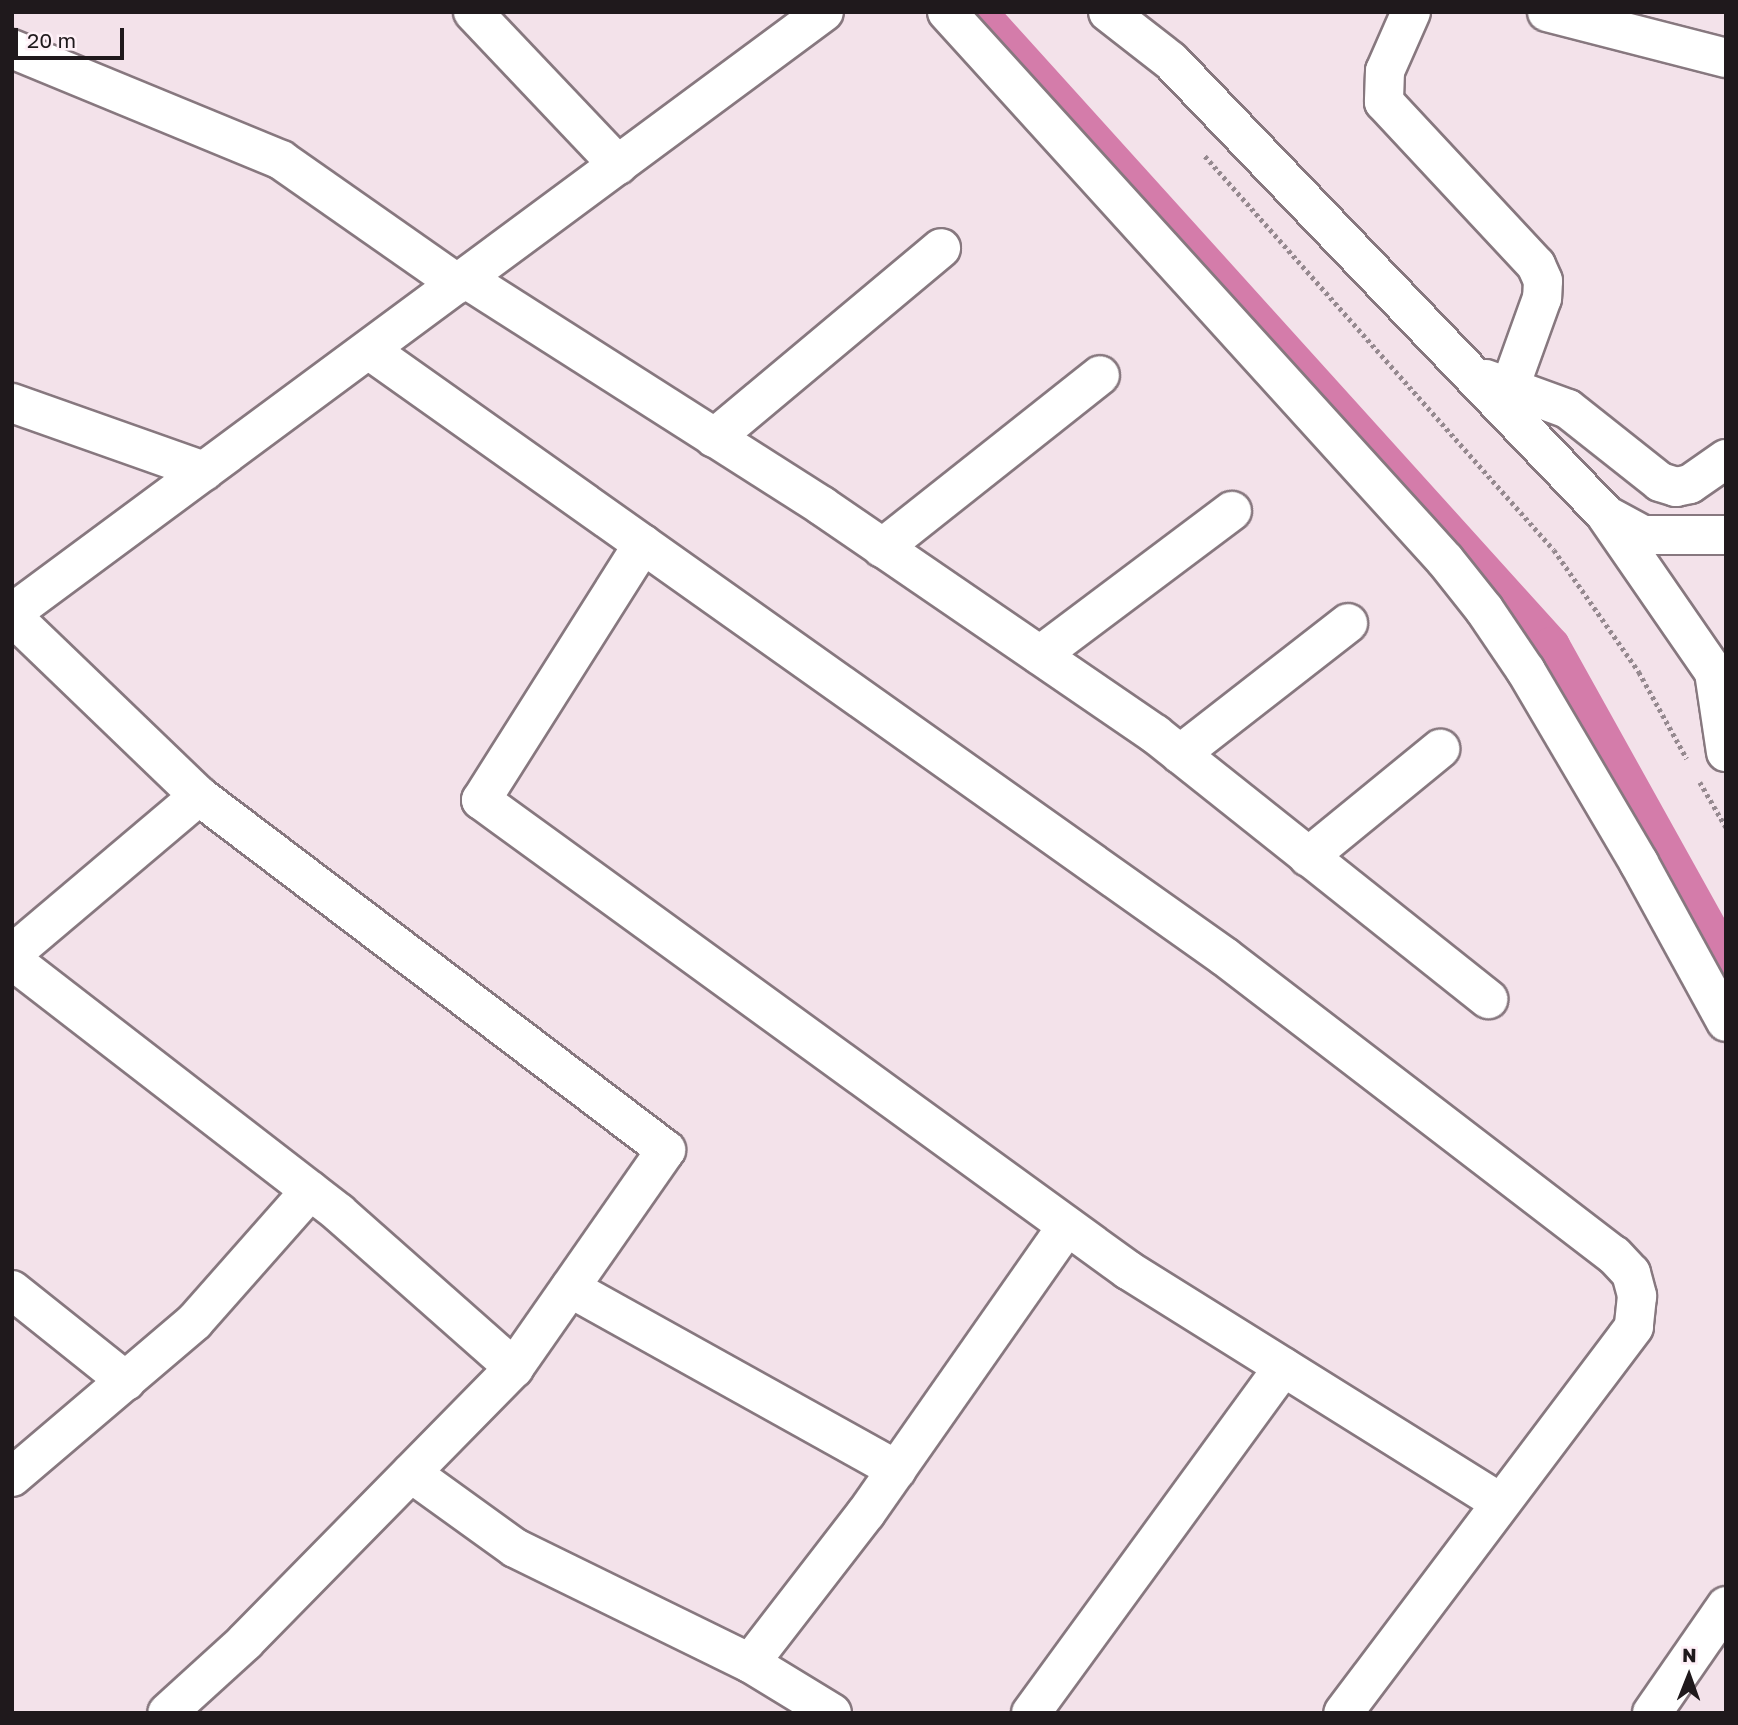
<!DOCTYPE html>
<style>
body{margin:0}
#map{position:relative;width:1738px;height:1725px;overflow:hidden;background:#f3e2ea;font-family:"Golos Text",sans-serif}
div>[style]{position:absolute}
.canal>*{height:38px;margin:-19px;padding:0 19px;transform-origin:19px;border-radius:19px;background:#d47caa}
.path>*{height:4.5px;margin-top:-2.25px;transform-origin:0;background:repeating-linear-gradient(90deg,#95898f 0 3.5px,transparent 0 7px)}
.roads{filter:drop-shadow(2px 0 #87787f) drop-shadow(-2px 0 #87787f) drop-shadow(0 2px #87787f) drop-shadow(0 -2px #87787f)}
.minor>*{height:38px;margin:-19px;padding:0 19px;transform-origin:19px;border-radius:19px;background:#fff}
span{translate:-50% -50%;white-space:nowrap;text-align:center;line-height:1.15;-webkit-text-stroke:5px #fef0f7;paint-order:stroke}
.frame{position:absolute;inset:0;border:14px solid #1f191c;pointer-events:none}
.north{position:absolute;left:1654px;top:1641px;width:70px;height:70px;-webkit-text-stroke:5px #fef0f7;paint-order:stroke;rotate:1deg;font-size:19px;font-weight:700;line-height:28px;text-align:center;color:#1f191c}
.north::after{content:'';display:block;margin:auto;width:24px;height:32px;background:#1f191c;clip-path:polygon(50% 0,100% 100%,50% 72%,0 100%)}
.scale{position:absolute;left:14px;top:28px;width:110px;height:32px;box-sizing:border-box;border:4px solid #1f191c;border-top:0;padding-left:9px;font-size:21px;line-height:24px;white-space:nowrap;color:#1f191c;-webkit-text-stroke:5px #fef0f7;paint-order:stroke}
</style>
<div id="map">
<div class="canal">
<div style="left:978px;top:12px;width:855px;rotate:47.89deg"></div>
<div style="left:1551px;top:646px;width:359px;rotate:60.9deg"></div>
</div>
<div class="path">
<div style="left:1205px;top:156px;width:526px;rotate:48.47deg"></div>
<div style="left:1554px;top:550px;width:149px;rotate:55.1deg"></div>
<div style="left:1639px;top:672px;width:99px;rotate:61.1deg"></div>
<div style="left:1700px;top:782px;width:52px;rotate:60deg"></div>
</div>
<div class="roads">
<div class="minor">
<div style="left:473px;top:12px;width:211px;rotate:46.5deg"></div>
<div style="left:947px;top:12px;width:740px;rotate:47.74deg"></div>
<div style="left:1445px;top:560px;width:63px;rotate:51.5deg"></div>
<div style="left:1484px;top:609px;width:75px;rotate:55.9deg"></div>
<div style="left:1526px;top:671px;width:223px;rotate:59.5deg"></div>
<div style="left:1639px;top:863px;width:181px;rotate:61.3deg"></div>
<div style="left:1108px;top:12px;width:80px;rotate:37.9deg"></div>
<div style="left:1171px;top:61px;width:629px;rotate:46.22deg"></div>
<div style="left:1606px;top:515px;width:42px;rotate:28.4deg"></div>
<div style="left:1643px;top:535px;width:83px"></div>
<div style="left:1411px;top:12px;width:64px;rotate:113.8deg"></div>
<div style="left:1385px;top:71px;width:31px;rotate:92deg"></div>
<div style="left:1384px;top:102px;width:223px;rotate:47deg"></div>
<div style="left:1536px;top:265px;width:17px;rotate:66deg"></div>
<div style="left:1543px;top:281px;width:17px;rotate:93deg"></div>
<div style="left:1542px;top:298px;width:95px;rotate:109.8deg"></div>
<div style="left:1547px;top:12px;width:185px;rotate:14.4deg"></div>
<div style="left:12px;top:49px;width:291px;rotate:22.4deg"></div>
<div style="left:281px;top:160px;width:216px;rotate:35deg"></div>
<div style="left:466px;top:279px;width:422px;rotate:32.5deg"></div>
<div style="left:822px;top:506px;width:404px;rotate:34.4deg"></div>
<div style="left:1155px;top:734px;width:426px;rotate:38.5deg"></div>
<div style="left:369px;top:350px;width:1049px;rotate:35.34deg"></div>
<div style="left:1225px;top:957px;width:490px;rotate:37.5deg"></div>
<div style="left:1614px;top:1255px;width:25px;rotate:47deg"></div>
<div style="left:1631px;top:1273px;width:24px;rotate:75deg"></div>
<div style="left:1637px;top:1296px;width:31px;rotate:96deg"></div>
<div style="left:1634px;top:1327px;width:483px;rotate:127deg"></div>
<div style="left:1486px;top:379px;width:87px;rotate:20.1deg"></div>
<div style="left:1568px;top:409px;width:117px;rotate:38.4deg"></div>
<div style="left:1660px;top:482px;width:17px;rotate:17deg"></div>
<div style="left:1676px;top:487px;width:14px;rotate:-12deg"></div>
<div style="left:1690px;top:484px;width:44px;rotate:-34.8deg"></div>
<div style="left:12px;top:403px;width:204px;rotate:19.5deg"></div>
<div style="left:714px;top:438px;width:296px;rotate:-39.9deg"></div>
<div style="left:1607px;top:517px;width:188px;rotate:55.4deg"></div>
<div style="left:1714px;top:672px;width:81px;rotate:81.5deg"></div>
<div style="left:643px;top:544px;width:303px;rotate:122.3deg"></div>
<div style="left:481px;top:800px;width:800px;rotate:36deg"></div>
<div style="left:1128px;top:1270px;width:438px;rotate:32deg"></div>
<div style="left:882px;top:548px;width:278px;rotate:-38.4deg"></div>
<div style="left:12px;top:613px;width:1010px;rotate:-36.51deg"></div>
<div style="left:12px;top:616px;width:260px;rotate:43.9deg"></div>
<div style="left:199px;top:796px;width:586px;rotate:37.16deg"></div>
<div style="left:666px;top:1150px;width:266px;rotate:124.9deg"></div>
<div style="left:514px;top:1368px;width:384px;rotate:134.5deg"></div>
<div style="left:245px;top:1642px;width:105px;rotate:137.7deg"></div>
<div style="left:1040px;top:655px;width:240px;rotate:-36.9deg"></div>
<div style="left:1180px;top:754px;width:213px;rotate:-37.9deg"></div>
<div style="left:1308px;top:857px;width:171px;rotate:-39.3deg"></div>
<div style="left:12px;top:954px;width:245px;rotate:-40.2deg"></div>
<div style="left:12px;top:960px;width:413px;rotate:37.7deg"></div>
<div style="left:339px;top:1213px;width:234px;rotate:41.5deg"></div>
<div style="left:570px;top:1288px;width:374px;rotate:29.1deg"></div>
<div style="left:12px;top:1290px;width:146px;rotate:38.6deg"></div>
<div style="left:411px;top:1473px;width:128px;rotate:35.8deg"></div>
<div style="left:515px;top:1548px;width:262px;rotate:26.1deg"></div>
<div style="left:750px;top:1663px;width:96px;rotate:31.4deg"></div>
<div style="left:12px;top:1477px;width:240px;rotate:-40.4deg"></div>
<div style="left:195px;top:1321px;width:174px;rotate:-48.5deg"></div>
<div style="left:750px;top:1663px;width:190px;rotate:-52.3deg"></div>
<div style="left:866px;top:1513px;width:350px;rotate:-55deg"></div>
<div style="left:1031px;top:1713px;width:428px;rotate:-53.9deg"></div>
<div style="left:1652px;top:1713px;width:130px;rotate:-55.3deg"></div>
</div>
</div>
<div class="frame"></div>
<div class="north">N</div>
<div class="scale">20 m</div>
</div>
